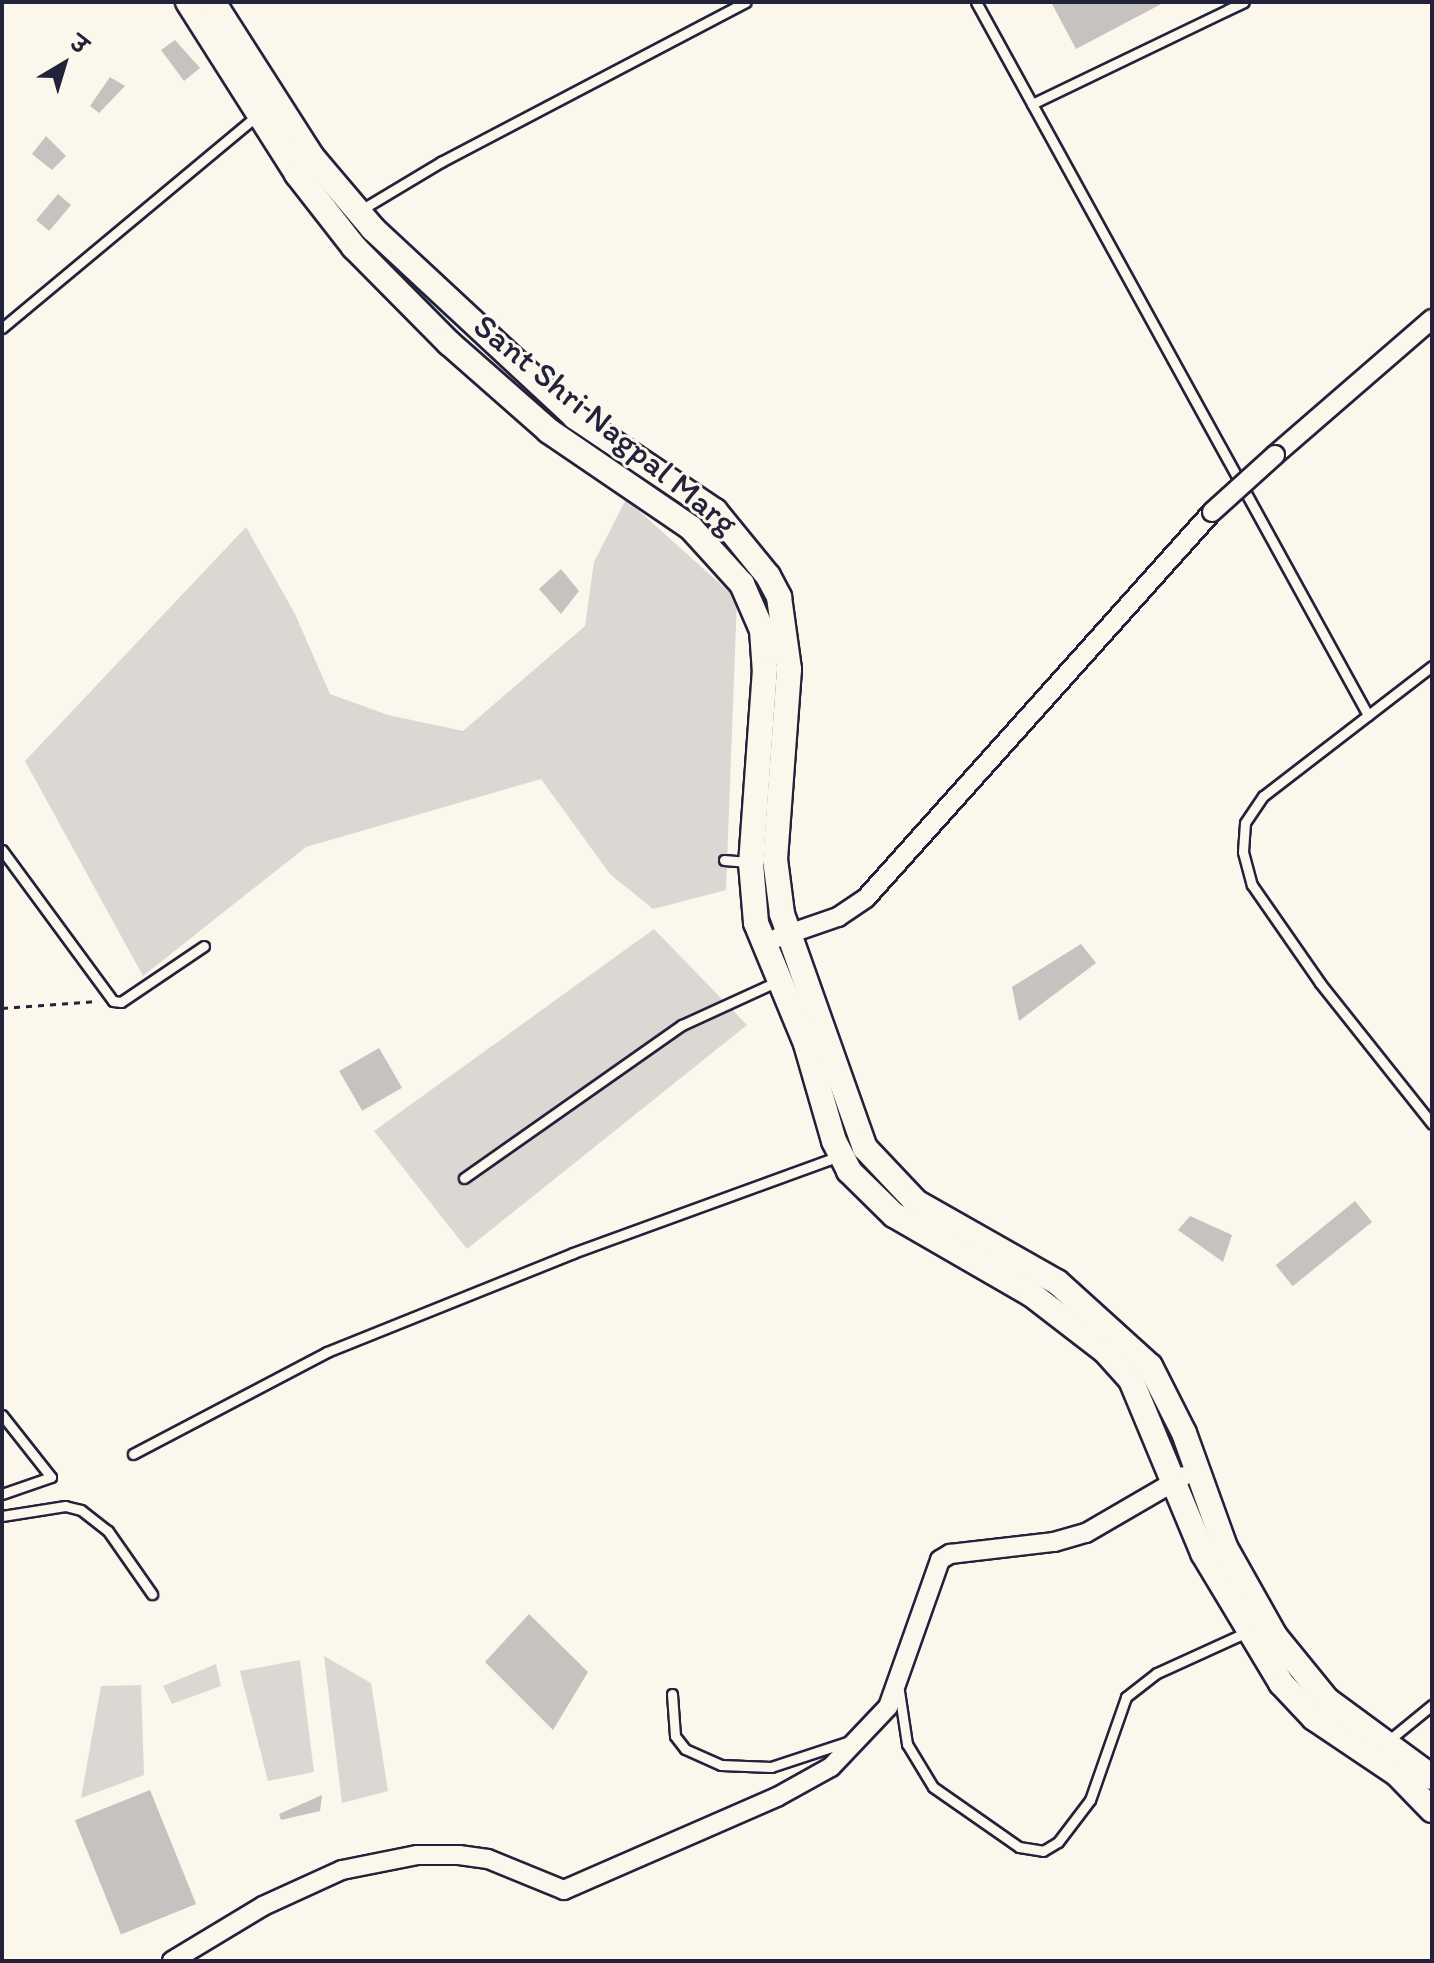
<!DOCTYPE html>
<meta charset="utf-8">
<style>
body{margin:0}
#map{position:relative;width:1434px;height:1963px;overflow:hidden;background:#fbf7ec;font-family:Itim,"Playpen Sans Deva",sans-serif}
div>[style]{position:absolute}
.green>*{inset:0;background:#dbd8d3}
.building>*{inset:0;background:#c6c2c0;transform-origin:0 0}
.path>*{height:3px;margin-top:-1.5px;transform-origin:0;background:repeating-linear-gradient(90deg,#22223b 0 6px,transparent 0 12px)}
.roads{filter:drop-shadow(2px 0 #22223b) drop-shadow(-2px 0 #22223b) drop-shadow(0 2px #22223b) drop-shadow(0 -2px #22223b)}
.service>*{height:9px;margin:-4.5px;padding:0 4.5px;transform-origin:4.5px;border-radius:4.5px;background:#fbf7ec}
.minor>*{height:18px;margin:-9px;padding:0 9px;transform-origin:9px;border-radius:9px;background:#fbf7ec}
.tertiary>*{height:24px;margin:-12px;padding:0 12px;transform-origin:12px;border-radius:12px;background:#fbf7ec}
.bridges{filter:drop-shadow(2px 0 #22223b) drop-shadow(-2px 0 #22223b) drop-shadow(0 2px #22223b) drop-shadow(0 -2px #22223b)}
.minor-bridge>*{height:18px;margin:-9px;padding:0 9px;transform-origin:9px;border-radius:9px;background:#fbf7ec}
span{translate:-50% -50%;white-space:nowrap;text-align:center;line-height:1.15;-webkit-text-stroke:6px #fbf7ec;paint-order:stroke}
.street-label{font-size:34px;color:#22223b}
.frame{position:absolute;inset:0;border:4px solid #22223b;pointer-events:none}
.north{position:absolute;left:24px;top:24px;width:80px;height:80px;-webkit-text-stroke:6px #fbf7ec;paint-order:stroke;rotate:38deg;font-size:22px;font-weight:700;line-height:32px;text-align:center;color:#22223b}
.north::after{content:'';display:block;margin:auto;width:28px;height:36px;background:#22223b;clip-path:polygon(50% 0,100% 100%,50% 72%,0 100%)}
</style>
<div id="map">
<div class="green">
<div style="clip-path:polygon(626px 499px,737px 599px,726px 890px,653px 909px,610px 874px,541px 779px,306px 847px,143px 976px,25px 761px,246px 527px,295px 614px,330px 694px,388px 715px,463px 731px,585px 626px,594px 562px)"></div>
<div style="clip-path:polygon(654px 929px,747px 1025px,467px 1249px,374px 1131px)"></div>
<div style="clip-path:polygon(324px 1656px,371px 1683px,388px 1791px,342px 1803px)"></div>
<div style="clip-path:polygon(300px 1660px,314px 1772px,268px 1781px,240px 1671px)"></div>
<div style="clip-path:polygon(216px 1664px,221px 1686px,172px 1704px,163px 1686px)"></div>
<div style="clip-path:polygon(141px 1685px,144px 1775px,81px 1798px,101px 1686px)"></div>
</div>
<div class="building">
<div style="clip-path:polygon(1051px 2px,1165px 2px,1076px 49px)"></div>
<div style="clip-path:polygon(175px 40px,200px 68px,184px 81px,161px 50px)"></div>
<div style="clip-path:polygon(110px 77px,125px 86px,99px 113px,90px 106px)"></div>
<div style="clip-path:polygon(46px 136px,66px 156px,52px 170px,32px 154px)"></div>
<div style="left:58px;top:194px;width:17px;height:34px;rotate:40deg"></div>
<div style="clip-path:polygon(561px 569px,579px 591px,561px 614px,539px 589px)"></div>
<div style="clip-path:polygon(1081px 944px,1096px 963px,1019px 1021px,1012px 987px)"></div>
<div style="left:379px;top:1048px;width:46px;height:46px;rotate:60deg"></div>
<div style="left:1355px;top:1201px;width:27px;height:102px;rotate:51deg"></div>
<div style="clip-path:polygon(1190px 1216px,1232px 1235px,1223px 1262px,1178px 1230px)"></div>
<div style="clip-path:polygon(529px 1614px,588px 1672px,553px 1730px,485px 1662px)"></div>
<div style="left:150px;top:1790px;width:123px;height:81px;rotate:68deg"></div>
<div style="clip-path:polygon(322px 1795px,320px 1811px,281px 1820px,279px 1814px)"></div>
</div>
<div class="path">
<div style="left:2px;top:1008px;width:96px;rotate:-4.2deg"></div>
</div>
<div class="roads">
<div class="service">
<div style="left:976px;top:2px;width:814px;rotate:61.2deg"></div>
<div style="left:1032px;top:104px;width:235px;rotate:-25.7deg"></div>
<div style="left:359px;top:211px;width:96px;rotate:-30.9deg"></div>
<div style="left:441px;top:162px;width:344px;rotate:-27.7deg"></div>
<div style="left:2px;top:328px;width:333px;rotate:-39.8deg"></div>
<div style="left:1432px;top:666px;width:213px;rotate:142.4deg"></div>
<div style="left:1263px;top:796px;width:32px;rotate:124deg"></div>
<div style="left:1245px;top:823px;width:29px;rotate:94deg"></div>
<div style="left:1243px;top:852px;width:34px;rotate:75deg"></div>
<div style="left:1252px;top:885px;width:119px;rotate:55.2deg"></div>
<div style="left:1320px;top:983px;width:180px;rotate:51.5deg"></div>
<div style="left:2px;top:850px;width:187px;rotate:53.7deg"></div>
<div style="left:113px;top:1001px;width:8px;rotate:7deg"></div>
<div style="left:121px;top:1002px;width:100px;rotate:-34deg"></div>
<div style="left:724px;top:860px;width:24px;rotate:5deg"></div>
<div style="left:464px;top:1178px;width:266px;rotate:-35.1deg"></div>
<div style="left:682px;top:1025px;width:106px;rotate:-24.6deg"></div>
<div style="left:2px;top:1415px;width:79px;rotate:51.7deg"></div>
<div style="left:51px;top:1477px;width:52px;rotate:160.9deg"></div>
<div style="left:133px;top:1454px;width:219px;rotate:-27.7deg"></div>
<div style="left:327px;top:1352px;width:265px;rotate:-21.9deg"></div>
<div style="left:573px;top:1253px;width:284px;rotate:-20deg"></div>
<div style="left:2px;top:1516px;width:64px;rotate:-9deg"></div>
<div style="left:65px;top:1506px;width:16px;rotate:14deg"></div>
<div style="left:81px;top:1510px;width:34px;rotate:38deg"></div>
<div style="left:108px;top:1531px;width:77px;rotate:55.1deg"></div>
<div style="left:899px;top:1691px;width:54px;rotate:81.4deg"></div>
<div style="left:907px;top:1744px;width:50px;rotate:58.8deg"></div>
<div style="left:933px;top:1787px;width:105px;rotate:34.9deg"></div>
<div style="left:1019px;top:1847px;width:24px;rotate:9deg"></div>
<div style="left:1043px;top:1851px;width:17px;rotate:-31deg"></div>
<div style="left:1058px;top:1842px;width:53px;rotate:-52.7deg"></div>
<div style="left:1090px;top:1800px;width:109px;rotate:-70.7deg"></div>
<div style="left:1126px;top:1697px;width:39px;rotate:-38deg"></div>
<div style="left:1157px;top:1673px;width:99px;rotate:-24.5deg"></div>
<div style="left:672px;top:1694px;width:42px;rotate:85.9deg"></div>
<div style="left:675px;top:1736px;width:16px;rotate:52deg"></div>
<div style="left:685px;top:1749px;width:39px;rotate:24deg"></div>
<div style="left:721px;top:1765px;width:50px;rotate:2.3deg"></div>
<div style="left:771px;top:1767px;width:83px;rotate:-18.2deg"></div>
<div style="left:1388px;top:1741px;width:57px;rotate:-39.3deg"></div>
</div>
<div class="minor">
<div style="left:1275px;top:455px;width:208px;rotate:-40.9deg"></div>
<div style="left:777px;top:938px;width:65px;rotate:-19deg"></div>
<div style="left:838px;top:917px;width:34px;rotate:-34deg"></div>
<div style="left:866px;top:898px;width:518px;rotate:-48.13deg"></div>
<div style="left:172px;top:1961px;width:106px;rotate:-31.1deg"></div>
<div style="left:263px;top:1906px;width:87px;rotate:-24.5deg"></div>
<div style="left:342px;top:1870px;width:76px;rotate:-11.3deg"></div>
<div style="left:417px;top:1855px;width:42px"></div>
<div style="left:459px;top:1855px;width:29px;rotate:8deg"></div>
<div style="left:488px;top:1859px;width:82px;rotate:22.2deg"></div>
<div style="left:564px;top:1890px;width:232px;rotate:-23.6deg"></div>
<div style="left:777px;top:1797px;width:62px;rotate:-29.1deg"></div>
<div style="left:831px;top:1767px;width:83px;rotate:-46.5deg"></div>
<div style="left:888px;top:1707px;width:156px;rotate:-70.5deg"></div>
<div style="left:940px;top:1560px;width:12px;rotate:-31deg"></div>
<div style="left:950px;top:1554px;width:105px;rotate:-6.6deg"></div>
<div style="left:1054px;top:1542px;width:33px;rotate:-16deg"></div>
<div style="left:1086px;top:1533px;width:113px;rotate:-30.2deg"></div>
</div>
<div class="tertiary">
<div style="left:188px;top:2px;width:204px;rotate:57.6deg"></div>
<div style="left:297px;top:174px;width:93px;rotate:52deg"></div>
<div style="left:354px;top:247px;width:135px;rotate:45.3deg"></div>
<div style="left:449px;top:343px;width:133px;rotate:41.3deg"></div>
<div style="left:549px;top:431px;width:172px;rotate:34.3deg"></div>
<div style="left:691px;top:528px;width:76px;rotate:47.7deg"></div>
<div style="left:742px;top:584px;width:50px;rotate:66.5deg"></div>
<div style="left:762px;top:630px;width:39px;rotate:86deg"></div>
<div style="left:765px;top:669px;width:195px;rotate:94.1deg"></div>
<div style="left:751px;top:863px;width:60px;rotate:85.2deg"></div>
<div style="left:756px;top:923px;width:131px;rotate:67.5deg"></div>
<div style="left:806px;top:1044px;width:101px;rotate:73.9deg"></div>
<div style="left:834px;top:1141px;width:34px;rotate:63deg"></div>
<div style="left:849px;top:1171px;width:63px;rotate:44.4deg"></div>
<div style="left:894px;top:1215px;width:158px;rotate:30deg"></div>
<div style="left:1031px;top:1294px;width:93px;rotate:37.6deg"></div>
<div style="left:1105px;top:1351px;width:39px;rotate:48deg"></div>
<div style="left:1131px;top:1380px;width:187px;rotate:67.4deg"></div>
<div style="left:1203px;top:1553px;width:152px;rotate:59deg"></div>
<div style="left:1281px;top:1683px;width:48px;rotate:46.7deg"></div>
<div style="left:1314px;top:1718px;width:100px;rotate:34deg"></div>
<div style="left:1397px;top:1774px;width:50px;rotate:45.8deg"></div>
<div style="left:213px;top:2px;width:184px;rotate:57.4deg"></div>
<div style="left:312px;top:157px;width:94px;rotate:49.7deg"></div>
<div style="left:373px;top:229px;width:276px;rotate:42.9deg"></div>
<div style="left:575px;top:417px;width:169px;rotate:33.9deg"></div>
<div style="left:715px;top:511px;width:84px;rotate:50.8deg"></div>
<div style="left:768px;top:576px;width:24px;rotate:62deg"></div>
<div style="left:779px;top:597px;width:73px;rotate:82.1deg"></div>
<div style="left:789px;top:669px;width:191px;rotate:94.2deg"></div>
<div style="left:775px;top:859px;width:55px;rotate:82.7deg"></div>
<div style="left:782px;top:914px;width:248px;rotate:70.5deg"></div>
<div style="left:865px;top:1148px;width:74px;rotate:46.6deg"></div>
<div style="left:916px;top:1202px;width:162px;rotate:29.6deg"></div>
<div style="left:1057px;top:1282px;width:125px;rotate:42.1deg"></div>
<div style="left:1150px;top:1366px;width:75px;rotate:63.1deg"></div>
<div style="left:1184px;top:1433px;width:121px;rotate:70.2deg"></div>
<div style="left:1225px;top:1547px;width:102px;rotate:60.7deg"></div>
<div style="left:1275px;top:1636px;width:82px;rotate:50.9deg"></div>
<div style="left:1327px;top:1700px;width:130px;rotate:36.3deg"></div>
</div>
</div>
<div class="bridges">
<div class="minor-bridge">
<div style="left:1212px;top:512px;width:85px;rotate:-42.1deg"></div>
</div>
</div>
<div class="street-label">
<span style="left:606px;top:424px;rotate:39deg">Sant Shri Nagpal Marg</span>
</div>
<div class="frame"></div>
<div class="north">उ</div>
</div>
